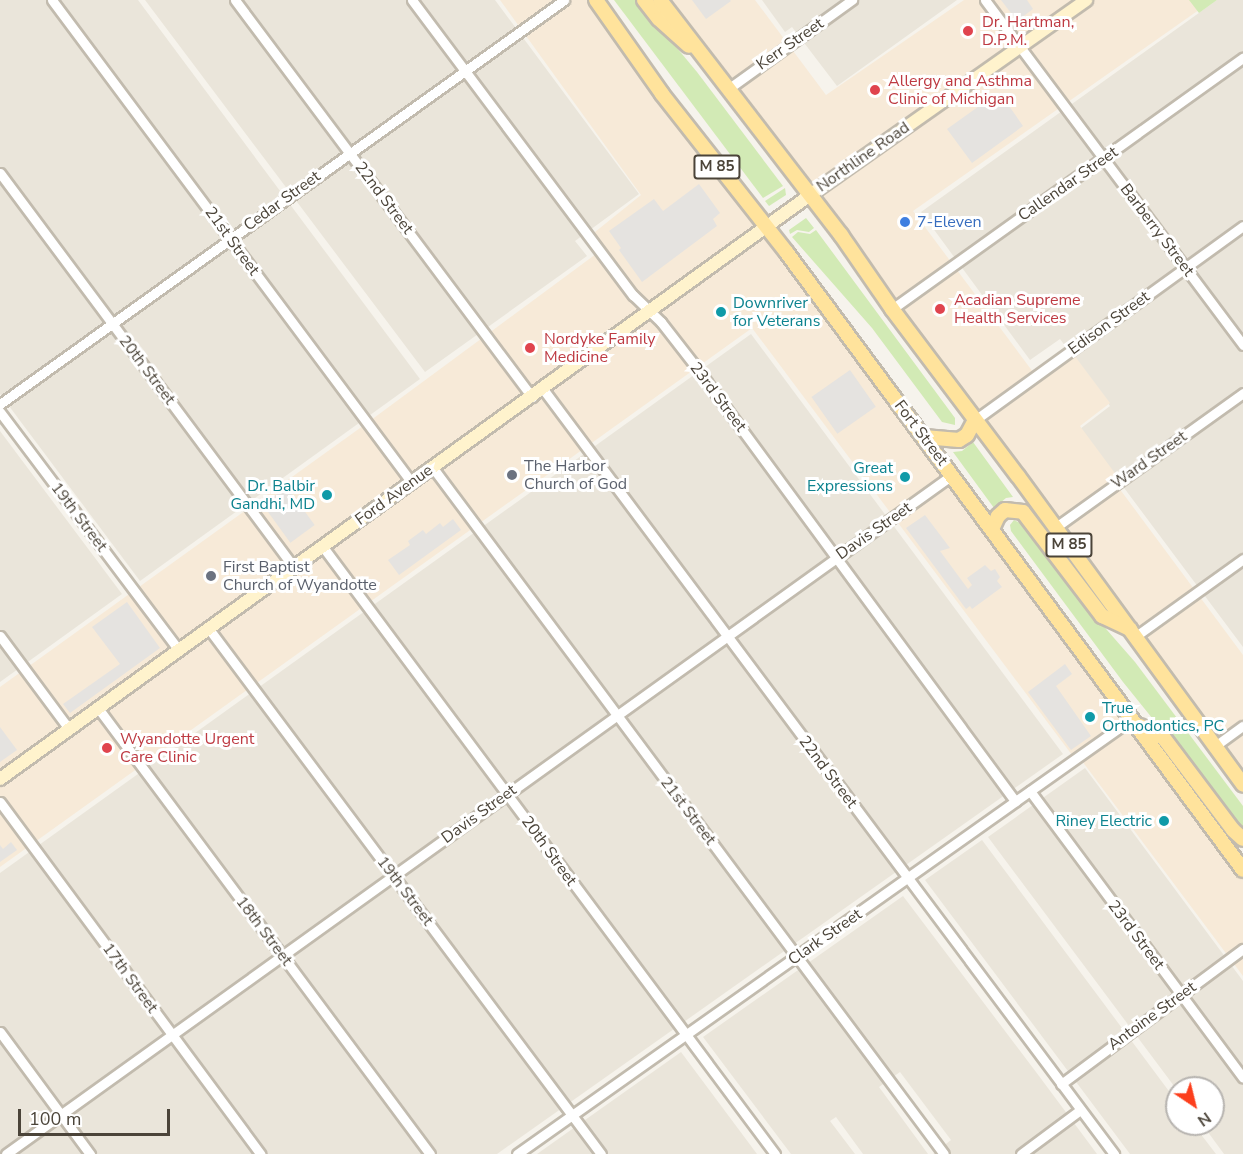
<!DOCTYPE html>
<style>
body{margin:0}
#map{position:relative;width:1243px;height:1154px;overflow:hidden;background:#f6f3ec;font-family:"Nunito Sans",sans-serif}
div>[style]{position:absolute}
.residential>*{inset:0;background:#eae5da}
.commercial>*{inset:0;background:#f7ead8}
.green>*{inset:0;background:#d2eab5}
.parking>*{inset:0;background:#e5e3e0;transform-origin:0 0}
.roads{filter:drop-shadow(2px 0 #c2bbae) drop-shadow(-2px 0 #c2bbae) drop-shadow(0 2px #c2bbae) drop-shadow(0 -2px #c2bbae)}
.street>*{height:9px;margin:-4.5px;padding:0 4.5px;transform-origin:4.5px;border-radius:4.5px;background:#fff}
.secondary>*{height:12px;margin:-6px;padding:0 6px;transform-origin:6px;border-radius:6px;background:#fff3cd}
.primary>*{height:14px;margin:-7px;padding:0 7px;transform-origin:7px;border-radius:7px;background:#ffe39c}
.dots>*{width:16px;height:16px;translate:-50% -50%;box-sizing:border-box;border:3px solid #fff;border-radius:50%}
span{translate:-50% -50%;white-space:nowrap;text-align:center;line-height:1.15;-webkit-text-stroke:6px #fff;paint-order:stroke}
.shield-label span{padding:2px 4px;background:#fff;border:2px solid;border-radius:4px;-webkit-text-stroke-width:0}
.shield-label{font-size:15px;color:#4b4439;font-weight:700}
.health-label{font-size:16px;color:#be3a42}
.left{translate:0 -50%;text-align:left}
.street-label{font-size:16px;color:#4b4439}
.shop-label{font-size:16px;color:#366cbe}
.culture-label{font-size:16px;color:#0d838f}
.right{translate:-100% -50%;text-align:right}
.worship-label{font-size:16px;color:#5b616d}
.north{position:absolute;left:1165px;top:1076px;width:60px;height:60px;box-sizing:border-box;background:#fff;border:2px solid #b7b4b0;border-radius:50%;rotate:145deg;font-size:16px;font-weight:700;line-height:24px;text-align:center;color:#4b4439}
.north::after{content:'';display:block;margin:auto;width:21px;height:27px;background:#fc3f1d;clip-path:polygon(50% 0,100% 100%,50% 72%,0 100%)}
.scale{position:absolute;left:18px;top:1109px;width:152px;height:27px;box-sizing:border-box;border:3px solid #4b4439;border-top:0;padding-left:8px;font-size:18px;line-height:21px;white-space:nowrap;color:#4b4439;-webkit-text-stroke:4px #fff;paint-order:stroke}
</style>
<div id="map">
<div class="residential">
<div style="clip-path:polygon(0 0,138px 0,420px 379px,140px 581px,0 394px)"></div>
<div style="clip-path:polygon(145px 0,495px 0,639px 194px,575px 241px,587px 256px,425px 372px)"></div>
<div style="clip-path:polygon(762px 0,957px 0,837px 86px,792px 27px,785px 32px)"></div>
<div style="clip-path:polygon(1217px 0,1243px 0,1243px 647px,1080px 429px,1110px 406px,1060px 339px,1030px 360px,921px 212px)"></div>
<div style="clip-path:polygon(751px 334px,1063px 754px,497px 1154px,0 1154px,0 873px)"></div>
<div style="clip-path:polygon(0 431px,122px 594px,0 682px)"></div>
<div style="clip-path:polygon(1085px 768px,1243px 981px,1243px 1154px,1224px 1154px,1202px 1124px,1213px 1124px,1213px 1088px,1177px 1088px,1177px 1090px,988px 837px)"></div>
<div style="clip-path:polygon(982px 840px,1177px 1102px,1177px 1124px,1193px 1124px,1216px 1154px,1130px 1154px,925px 880px)"></div>
<div style="clip-path:polygon(903px 896px,1039px 1076px,1097px 1154px,933px 1154px,951px 1140px,900px 1072px,879px 1087px,928px 1154px,863px 1154px,836px 1117px,830px 1121px,855px 1154px,791px 1154px,703px 1037px)"></div>
<div style="clip-path:polygon(681px 1052px,757px 1154px,537px 1154px)"></div>
</div>
<div class="commercial">
<div style="clip-path:polygon(500px 0,596px 0,1243px 869px,1243px 976px,1079px 757px,1075px 759px,752px 328px,0 867px,0 687px,367px 423px,600px 251px,590px 236px,641px 195px)"></div>
<div style="clip-path:polygon(660px 0,755px 0,826px 95px,964px 0,1213px 0,913px 211px,1036px 376px,1071px 351px,1110px 403px,1080px 426px,1120px 480px,1116px 484px,1243px 655px,1243px 785px)"></div>
</div>
<div class="green">
<div style="clip-path:polygon(614px 0,637px 0,697px 72px,783px 186px,763px 198px)"></div>
<div style="clip-path:polygon(1189px 0,1217px 0,1199px 13px)"></div>
<div style="clip-path:polygon(785px 188px,786px 195px,769px 206px,765px 201px)"></div>
<div style="clip-path:polygon(806px 218px,814px 228px,809px 232px,797px 230px,790px 234px,789px 230px)"></div>
<div style="clip-path:polygon(816px 230px,955px 418px,955px 425px,942px 422px,872px 328px,792px 237px,798px 232px,810px 234px)"></div>
<div style="clip-path:polygon(973px 442px,1013px 497px,1006px 498px,994px 508px,953px 452px,962px 451px)"></div>
<div style="clip-path:polygon(1014px 520px,1026px 526px,1100px 622px,1135px 662px,1243px 806px,1243px 827px,1236px 822px,1123px 682px,1011px 531px,1010px 525px)"></div>
</div>
<div class="parking">
<div style="clip-path:polygon(692px 0,730px 0,731px 1px,706px 19px)"></div>
<div style="clip-path:polygon(1001px 0,1027px 0,1033px 9px,1017px 21px)"></div>
<div style="clip-path:polygon(996px 94px,999px 98px,1002px 96px,1023px 126px,972px 163px,947px 129px)"></div>
<div style="clip-path:polygon(699px 184px,720px 213px,713px 219px,717px 226px,642px 282px,619px 250px,621px 248px,609px 231px,654px 199px,663px 211px)"></div>
<div style="left:850px;top:370px;width:45px;height:47px;rotate:55deg"></div>
<div style="left:287px;top:487px;width:47px;height:30px;rotate:54deg"></div>
<div style="clip-path:polygon(925px 515px,950px 548px,940px 551px,968px 589px,972px 585px,967px 578px,985px 565px,991px 571px,995px 569px,1000px 577px,997px 581px,1002px 587px,972px 609px,970px 606px,966px 609px,906px 528px)"></div>
<div style="clip-path:polygon(453px 519px,461px 530px,399px 575px,388px 560px,410px 545px,408px 541px,423px 530px,426px 534px,440px 523px,443px 527px)"></div>
<div style="clip-path:polygon(127px 602px,160px 648px,70px 713px,63px 704px,120px 664px,92px 627px)"></div>
<div style="clip-path:polygon(1065px 664px,1072px 674px,1056px 686px,1091px 736px,1071px 750px,1028px 692px)"></div>
<div style="clip-path:polygon(0 727px,17px 750px,0 762px)"></div>
<div style="clip-path:polygon(11px 842px,17px 850px,0 862px,0 845px,3px 849px)"></div>
</div>
<div class="roads">
<div class="street">
<div style="left:52px;top:0;width:602px;rotate:53.3deg"></div>
<div style="left:235px;top:0;width:496px;rotate:53.2deg"></div>
<div style="left:412px;top:0;width:369px;rotate:53.2deg"></div>
<div style="left:633px;top:295px;width:39px;rotate:44deg"></div>
<div style="left:661px;top:322px;width:57px;rotate:52.1deg"></div>
<div style="left:696px;top:367px;width:539px;rotate:53.68deg"></div>
<div style="left:985px;top:0;width:431px;rotate:53.2deg"></div>
<div style="left:728px;top:89px;width:153px;rotate:-35.7deg"></div>
<div style="left:0;top:173px;width:492px;rotate:53.3deg"></div>
<div style="left:892px;top:309px;width:432px;rotate:-35.6deg"></div>
<div style="left:543px;top:389px;width:955px;rotate:53.26deg"></div>
<div style="left:0;top:404px;width:694px;rotate:-35.61deg"></div>
<div style="left:0;top:412px;width:298px;rotate:53.1deg"></div>
<div style="left:975px;top:420px;width:331px;rotate:-35.9deg"></div>
<div style="left:433px;top:468px;width:855px;rotate:53.32deg"></div>
<div style="left:1056px;top:527px;width:230px;rotate:-35.6deg"></div>
<div style="left:323px;top:547px;width:757px;rotate:53.33deg"></div>
<div style="left:209px;top:629px;width:655px;rotate:53.25deg"></div>
<div style="left:0;top:636px;width:116px;rotate:53.4deg"></div>
<div style="left:1136px;top:636px;width:132px;rotate:-35.7deg"></div>
<div style="left:98px;top:708px;width:556px;rotate:53.34deg"></div>
<div style="left:1215px;top:746px;width:34px;rotate:-36deg"></div>
<div style="left:1030px;top:791px;width:357px;rotate:53.4deg"></div>
<div style="left:0;top:802px;width:438px;rotate:53.5deg"></div>
<div style="left:0;top:1032px;width:152px;rotate:53.6deg"></div>
<div style="left:1061px;top:1084px;width:227px;rotate:-36.6deg"></div>
<div style="left:6px;top:1154px;width:1164px;rotate:-35.67deg"></div>
<div style="left:517px;top:1154px;width:755px;rotate:-35.29deg"></div>
<div style="left:1021px;top:1154px;width:74px;rotate:-36.7deg"></div>
</div>
<div class="secondary">
<div style="left:0;top:779px;width:999px;rotate:-35.79deg"></div>
<div style="left:810px;top:195px;width:338px;rotate:-35.2deg"></div>
</div>
<div class="primary">
<div style="left:596px;top:0;width:115px;rotate:54.9deg"></div>
<div style="left:662px;top:94px;width:202px;rotate:51.8deg"></div>
<div style="left:787px;top:253px;width:767px;rotate:53.53deg"></div>
<div style="left:644px;top:0;width:24px;rotate:52deg"></div>
<div style="left:659px;top:19px;width:40px;rotate:42deg"></div>
<div style="left:660px;top:0;width:297px;rotate:52.4deg"></div>
<div style="left:841px;top:235px;width:90px;rotate:55.4deg"></div>
<div style="left:892px;top:309px;width:209px;rotate:53deg"></div>
<div style="left:1018px;top:476px;width:382px;rotate:53.9deg"></div>
<div style="left:924px;top:437px;width:35px;rotate:5deg"></div>
<div style="left:959px;top:440px;width:9px;rotate:-32deg"></div>
<div style="left:967px;top:435px;width:17px;rotate:-62deg"></div>
<div style="left:992px;top:529px;width:14px;rotate:-65deg"></div>
<div style="left:998px;top:516px;width:9px;rotate:-41deg"></div>
<div style="left:1005px;top:510px;width:18px;rotate:6deg"></div>
<div style="left:1023px;top:512px;width:131px;rotate:52.8deg"></div>
<div style="left:1102px;top:616px;width:31px;rotate:25deg"></div>
<div style="left:1140px;top:726px;width:25px;rotate:26deg"></div>
<div style="left:1163px;top:737px;width:116px;rotate:53deg"></div>
<div style="left:1233px;top:830px;width:13px;rotate:42deg"></div>
</div>
</div>
<div class="dots">
<div style="left:968px;top:31px;background:#e0444e"></div>
<div style="left:875px;top:90px;background:#e0444e"></div>
<div style="left:905px;top:222px;background:#3f7fe0"></div>
<div style="left:940px;top:309px;background:#e0444e"></div>
<div style="left:721px;top:312px;background:#0f9aa8"></div>
<div style="left:530px;top:348px;background:#e0444e"></div>
<div style="left:512px;top:475px;background:#6b7280"></div>
<div style="left:905px;top:477px;background:#0f9aa8"></div>
<div style="left:327px;top:495px;background:#0f9aa8"></div>
<div style="left:211px;top:576px;background:#6b7280"></div>
<div style="left:1090px;top:717px;background:#0f9aa8"></div>
<div style="left:107px;top:748px;background:#e0444e"></div>
<div style="left:1164px;top:821px;background:#0f9aa8"></div>
</div>
<div class="shield-label">
<span style="left:717px;top:167px">M 85</span>
<span style="left:1069px;top:545px">M 85</span>
</div>
<div class="health-label">
<span class="left" style="left:982px;top:31px">Dr. Hartman,<br>D.P.M.</span>
<span class="left" style="left:888px;top:90px">Allergy and Asthma<br>Clinic of Michigan</span>
<span class="left" style="left:954px;top:309px">Acadian Supreme<br>Health Services</span>
<span class="left" style="left:544px;top:348px">Nordyke Family<br>Medicine</span>
<span class="left" style="left:120px;top:748px">Wyandotte Urgent<br>Care Clinic</span>
</div>
<div class="street-label">
<span style="left:790px;top:44px;rotate:-35deg">Kerr Street</span>
<span style="left:863px;top:157px;rotate:-35deg">Northline Road</span>
<span style="left:1068px;top:184px;rotate:-35deg">Callendar Street</span>
<span style="left:384px;top:198px;rotate:53deg">22nd Street</span>
<span style="left:282px;top:201px;rotate:-36deg">Cedar Street</span>
<span style="left:1157px;top:230px;rotate:53deg">Barberry Street</span>
<span style="left:232px;top:241px;rotate:54deg">21st Street</span>
<span style="left:1109px;top:323px;rotate:-36deg">Edison Street</span>
<span style="left:147px;top:370px;rotate:53deg">20th Street</span>
<span style="left:718px;top:397px;rotate:53deg">23rd Street</span>
<span style="left:921px;top:433px;rotate:53deg">Fort Street</span>
<span style="left:1149px;top:460px;rotate:-35deg">Ward Street</span>
<span style="left:394px;top:495px;rotate:-36deg">Ford Avenue</span>
<span style="left:79px;top:517px;rotate:53deg">19th Street</span>
<span style="left:874px;top:531px;rotate:-35deg">Davis Street</span>
<span style="left:828px;top:772px;rotate:53deg">22nd Street</span>
<span style="left:688px;top:811px;rotate:53deg">21st Street</span>
<span style="left:479px;top:814px;rotate:-36deg">Davis Street</span>
<span style="left:549px;top:851px;rotate:54deg">20th Street</span>
<span style="left:405px;top:891px;rotate:53deg">19th Street</span>
<span style="left:264px;top:931px;rotate:53deg">18th Street</span>
<span style="left:1136px;top:935px;rotate:53deg">23rd Street</span>
<span style="left:825px;top:937px;rotate:-35deg">Clark Street</span>
<span style="left:130px;top:978px;rotate:54deg">17th Street</span>
<span style="left:1152px;top:1016px;rotate:-36deg">Antoine Street</span>
</div>
<div class="shop-label">
<span class="left" style="left:917px;top:222px">7-Eleven</span>
</div>
<div class="culture-label">
<span class="left" style="left:733px;top:312px">Downriver<br>for Veterans</span>
<span class="right" style="left:893px;top:477px">Great<br>Expressions</span>
<span class="right" style="left:315px;top:495px">Dr. Balbir<br>Gandhi, MD</span>
<span class="left" style="left:1102px;top:717px">True<br>Orthodontics, PC</span>
<span class="right" style="left:1152px;top:821px">Riney Electric</span>
</div>
<div class="worship-label">
<span class="left" style="left:524px;top:475px">The Harbor<br>Church of God</span>
<span class="left" style="left:223px;top:576px">First Baptist<br>Church of Wyandotte</span>
</div>
<div class="north">N</div>
<div class="scale">100 m</div>
</div>
